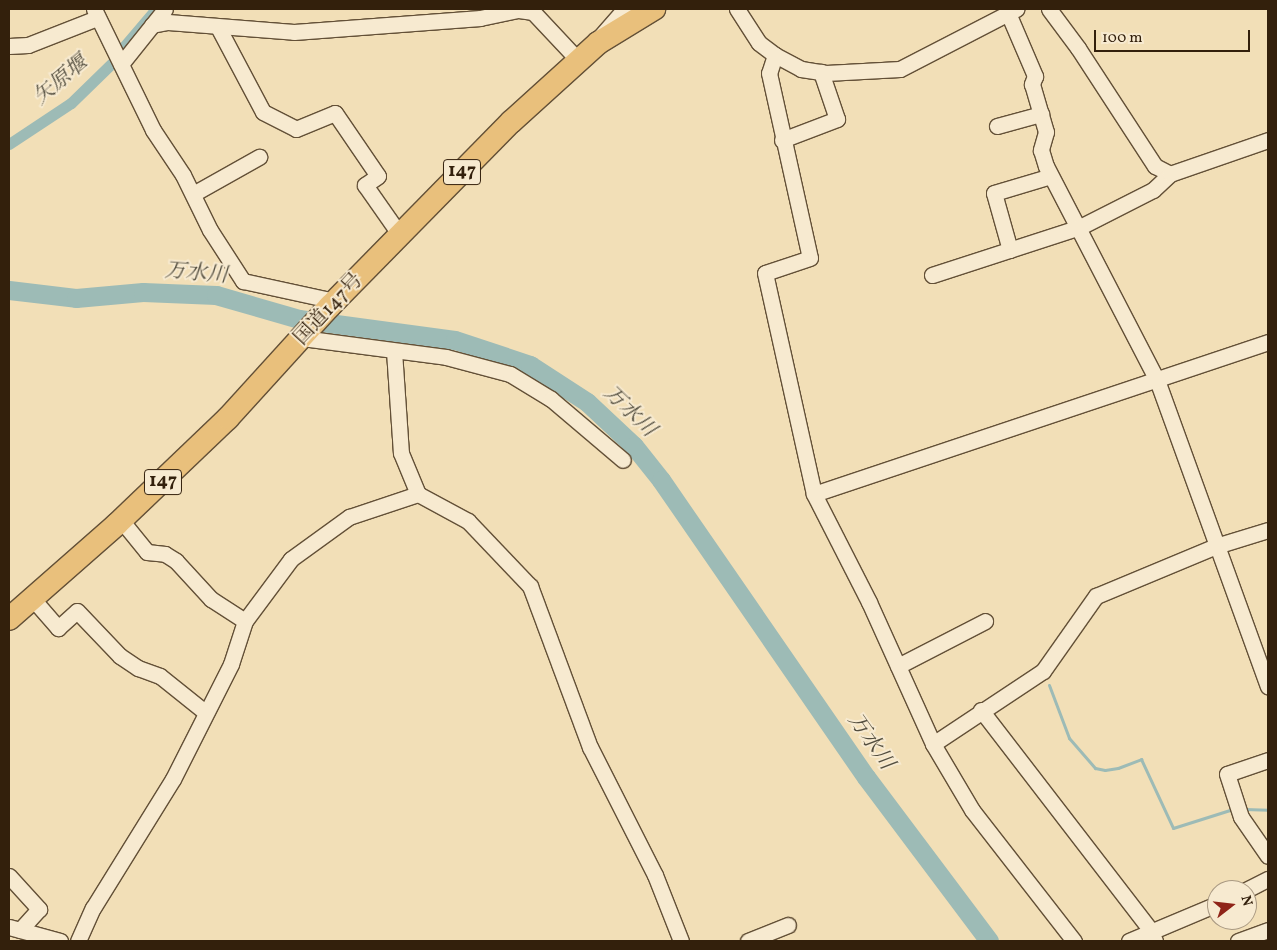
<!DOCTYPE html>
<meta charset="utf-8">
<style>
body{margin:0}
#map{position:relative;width:1277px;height:950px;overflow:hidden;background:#f2dfb7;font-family:Vollkorn,"Noto Serif JP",serif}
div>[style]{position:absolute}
.stream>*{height:3px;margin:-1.5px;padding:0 1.5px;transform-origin:1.5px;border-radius:1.5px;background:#9dbbb6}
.canal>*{height:11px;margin:-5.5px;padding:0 5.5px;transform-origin:5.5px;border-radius:5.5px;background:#9dbbb6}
.river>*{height:19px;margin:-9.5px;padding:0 9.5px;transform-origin:9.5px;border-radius:9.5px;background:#9dbbb6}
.roads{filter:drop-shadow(1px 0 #635037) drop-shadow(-1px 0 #635037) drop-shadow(0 1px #635037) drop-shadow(0 -1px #635037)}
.minor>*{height:15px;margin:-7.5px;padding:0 7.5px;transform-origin:7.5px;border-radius:7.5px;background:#f7ead0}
.highway>*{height:22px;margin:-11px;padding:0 11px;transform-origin:11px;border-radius:11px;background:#e9c07c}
span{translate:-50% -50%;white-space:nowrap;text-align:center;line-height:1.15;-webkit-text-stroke:4px #f7ead0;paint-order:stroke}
.shield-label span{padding:1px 4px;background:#f7ead0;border:1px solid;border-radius:4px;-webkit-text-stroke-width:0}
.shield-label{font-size:19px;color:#33200c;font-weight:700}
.street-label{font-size:20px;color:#33200c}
.water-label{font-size:21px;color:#534e3f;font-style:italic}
.frame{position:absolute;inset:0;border:10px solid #33200c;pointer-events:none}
.north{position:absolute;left:1207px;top:880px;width:50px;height:50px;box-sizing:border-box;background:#f7ead0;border:1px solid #a99982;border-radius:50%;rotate:74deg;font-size:14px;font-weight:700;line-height:20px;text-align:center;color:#33200c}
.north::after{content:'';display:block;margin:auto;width:18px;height:22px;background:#8f2418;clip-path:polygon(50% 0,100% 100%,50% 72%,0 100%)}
.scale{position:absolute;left:1094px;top:30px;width:156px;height:22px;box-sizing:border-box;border:2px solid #33200c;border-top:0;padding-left:6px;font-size:15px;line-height:18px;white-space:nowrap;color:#33200c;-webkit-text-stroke:4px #f7ead0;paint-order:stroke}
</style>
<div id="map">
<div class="stream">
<div style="left:1049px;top:685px;width:57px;rotate:69.3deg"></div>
<div style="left:1069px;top:738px;width:40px;rotate:49deg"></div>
<div style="left:1095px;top:768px;width:10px;rotate:11deg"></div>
<div style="left:1105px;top:770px;width:13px;rotate:-9deg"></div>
<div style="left:1118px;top:768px;width:25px;rotate:-21deg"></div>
<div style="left:1141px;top:759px;width:76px;rotate:65.1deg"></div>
<div style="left:1173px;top:828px;width:63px;rotate:-17.6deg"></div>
<div style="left:1244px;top:809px;width:24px;rotate:2deg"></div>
</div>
<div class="canal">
<div style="left:121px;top:50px;width:54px;rotate:-49.5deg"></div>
<div style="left:9px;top:144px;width:74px;rotate:-33.5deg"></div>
<div style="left:71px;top:103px;width:57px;rotate:-44.3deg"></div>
</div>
<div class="river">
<div style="left:9px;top:290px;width:67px;rotate:6.8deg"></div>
<div style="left:76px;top:298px;width:67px;rotate:-5.1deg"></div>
<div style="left:143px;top:292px;width:73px;rotate:2.4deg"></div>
<div style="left:216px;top:295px;width:86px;rotate:16.1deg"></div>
<div style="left:299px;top:319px;width:157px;rotate:7.7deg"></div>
<div style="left:455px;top:340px;width:79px;rotate:18.4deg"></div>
<div style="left:530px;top:365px;width:68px;rotate:33deg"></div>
<div style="left:587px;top:402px;width:64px;rotate:43.1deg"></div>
<div style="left:634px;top:446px;width:43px;rotate:51.5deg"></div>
<div style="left:661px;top:480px;width:361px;rotate:55.4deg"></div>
<div style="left:866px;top:777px;width:205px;rotate:53.1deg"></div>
</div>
<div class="roads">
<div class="minor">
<div style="left:94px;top:9px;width:135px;rotate:64deg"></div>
<div style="left:153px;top:130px;width:54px;rotate:56.3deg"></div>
<div style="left:183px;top:175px;width:61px;rotate:63.9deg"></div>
<div style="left:210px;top:230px;width:61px;rotate:57.1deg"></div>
<div style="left:243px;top:281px;width:94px;rotate:12.3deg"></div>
<div style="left:737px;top:9px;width:40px;rotate:57.1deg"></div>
<div style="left:759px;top:43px;width:20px;rotate:37deg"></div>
<div style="left:775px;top:55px;width:30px;rotate:28deg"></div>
<div style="left:801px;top:69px;width:25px;rotate:9deg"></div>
<div style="left:826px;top:73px;width:74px;rotate:-3.1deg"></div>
<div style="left:900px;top:69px;width:131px;rotate:-27.3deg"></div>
<div style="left:1049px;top:9px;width:49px;rotate:53.4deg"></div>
<div style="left:1078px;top:48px;width:141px;rotate:56.9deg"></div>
<div style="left:1155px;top:166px;width:17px;rotate:28deg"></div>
<div style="left:1008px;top:13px;width:69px;rotate:66.8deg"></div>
<div style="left:1035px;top:76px;width:9px;rotate:111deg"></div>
<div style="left:1032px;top:84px;width:50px;rotate:73.7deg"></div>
<div style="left:1046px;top:132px;width:19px;rotate:106deg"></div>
<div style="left:1041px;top:150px;width:17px;rotate:73deg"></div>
<div style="left:1046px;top:166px;width:241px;rotate:62.6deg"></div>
<div style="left:1157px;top:380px;width:326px;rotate:70.1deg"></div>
<div style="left:152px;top:25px;width:16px;rotate:-11deg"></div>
<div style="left:168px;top:22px;width:126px;rotate:4.5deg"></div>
<div style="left:294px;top:32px;width:187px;rotate:-4.3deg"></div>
<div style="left:480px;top:18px;width:40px;rotate:-12deg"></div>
<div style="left:519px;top:10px;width:14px;rotate:8deg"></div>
<div style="left:533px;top:12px;width:66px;rotate:46.8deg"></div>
<div style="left:218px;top:27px;width:96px;rotate:62.1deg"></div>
<div style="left:263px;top:112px;width:37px;rotate:27deg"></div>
<div style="left:296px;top:129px;width:42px;rotate:-22.3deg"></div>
<div style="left:335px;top:113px;width:76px;rotate:55.7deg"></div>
<div style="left:378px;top:176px;width:16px;rotate:145deg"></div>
<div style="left:365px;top:185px;width:61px;rotate:55deg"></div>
<div style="left:600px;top:37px;width:37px;rotate:-49deg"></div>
<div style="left:9px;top:46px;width:19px;rotate:-3deg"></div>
<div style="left:28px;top:45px;width:74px;rotate:-21.4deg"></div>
<div style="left:775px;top:55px;width:19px;rotate:108deg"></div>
<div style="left:769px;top:73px;width:189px;rotate:77.5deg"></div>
<div style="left:810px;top:258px;width:47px;rotate:161.6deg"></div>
<div style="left:765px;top:273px;width:226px;rotate:77.5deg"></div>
<div style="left:814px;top:494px;width:121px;rotate:63deg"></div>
<div style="left:869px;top:602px;width:156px;rotate:65.7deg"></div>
<div style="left:933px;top:744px;width:77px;rotate:59.4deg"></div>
<div style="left:972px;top:810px;width:166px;rotate:52.1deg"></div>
<div style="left:121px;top:64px;width:70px;rotate:-51.3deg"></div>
<div style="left:997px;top:126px;width:46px;rotate:-15.3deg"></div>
<div style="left:782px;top:140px;width:59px;rotate:-20.9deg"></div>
<div style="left:837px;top:119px;width:50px;rotate:-108.8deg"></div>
<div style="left:193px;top:194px;width:76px;rotate:-29.3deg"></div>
<div style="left:1010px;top:250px;width:59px;rotate:-105.7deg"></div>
<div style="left:994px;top:193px;width:59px;rotate:-16.6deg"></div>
<div style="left:932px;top:275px;width:156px;rotate:-18deg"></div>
<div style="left:1080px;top:227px;width:82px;rotate:-26.9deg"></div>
<div style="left:1153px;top:190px;width:23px;rotate:-43deg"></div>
<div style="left:1170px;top:174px;width:104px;rotate:-19.1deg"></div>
<div style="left:302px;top:338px;width:145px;rotate:7.5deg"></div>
<div style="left:446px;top:357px;width:66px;rotate:14.9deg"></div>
<div style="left:510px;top:374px;width:48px;rotate:31.4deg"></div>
<div style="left:551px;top:399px;width:94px;rotate:40.3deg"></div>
<div style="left:394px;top:351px;width:102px;rotate:86.1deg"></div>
<div style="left:401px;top:453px;width:44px;rotate:67.5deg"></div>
<div style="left:418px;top:494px;width:57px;rotate:28.4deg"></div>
<div style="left:468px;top:521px;width:90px;rotate:46.4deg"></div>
<div style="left:530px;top:586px;width:172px;rotate:69.6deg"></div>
<div style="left:590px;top:747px;width:144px;rotate:63.1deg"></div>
<div style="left:655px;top:875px;width:71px;rotate:68.5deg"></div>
<div style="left:814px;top:494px;width:479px;rotate:-18.5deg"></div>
<div style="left:121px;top:520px;width:41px;rotate:50.9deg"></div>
<div style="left:147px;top:552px;width:18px;rotate:6deg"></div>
<div style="left:165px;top:554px;width:13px;rotate:32deg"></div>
<div style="left:176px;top:561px;width:52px;rotate:47.4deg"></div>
<div style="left:211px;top:599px;width:40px;rotate:32.9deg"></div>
<div style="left:32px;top:598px;width:40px;rotate:49deg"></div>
<div style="left:58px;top:628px;width:25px;rotate:-42deg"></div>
<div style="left:77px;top:611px;width:62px;rotate:46.3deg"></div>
<div style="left:120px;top:656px;width:22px;rotate:34deg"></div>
<div style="left:138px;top:668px;width:23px;rotate:20deg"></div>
<div style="left:160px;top:676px;width:58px;rotate:38.7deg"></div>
<div style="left:898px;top:666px;width:98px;rotate:-27.3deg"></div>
<div style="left:981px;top:710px;width:279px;rotate:52.4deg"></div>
<div style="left:1151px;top:931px;width:11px;rotate:68deg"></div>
<div style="left:933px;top:744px;width:132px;rotate:-33.6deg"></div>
<div style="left:1043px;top:671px;width:92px;rotate:-54.8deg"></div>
<div style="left:1096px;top:596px;width:130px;rotate:-22.6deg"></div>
<div style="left:1216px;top:546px;width:54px;rotate:-17.1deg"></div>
<div style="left:1268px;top:760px;width:43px;rotate:161.1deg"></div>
<div style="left:1227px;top:774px;width:45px;rotate:72deg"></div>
<div style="left:1241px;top:817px;width:47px;rotate:55.3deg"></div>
<div style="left:9px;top:876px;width:45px;rotate:47.7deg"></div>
<div style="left:39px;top:909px;width:28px;rotate:132deg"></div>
<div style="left:1246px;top:890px;width:25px;rotate:-27deg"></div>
<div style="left:9px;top:927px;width:53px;rotate:15.4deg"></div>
<div style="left:78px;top:941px;width:36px;rotate:-66deg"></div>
<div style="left:93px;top:908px;width:152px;rotate:-58.2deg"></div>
<div style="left:173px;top:779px;width:129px;rotate:-63.2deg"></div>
<div style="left:231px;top:664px;width:45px;rotate:-72deg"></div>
<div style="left:245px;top:621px;width:77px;rotate:-53.4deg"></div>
<div style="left:291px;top:559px;width:72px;rotate:-35.9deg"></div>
<div style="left:349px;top:517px;width:73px;rotate:-18.4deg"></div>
<div style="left:748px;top:941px;width:43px;rotate:-21.8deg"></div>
<div style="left:1129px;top:941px;width:95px;rotate:-22.8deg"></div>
<div style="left:1238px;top:941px;width:32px;rotate:-20deg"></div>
</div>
<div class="highway">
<div style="left:9px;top:619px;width:144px;rotate:-41.3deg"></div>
<div style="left:117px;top:524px;width:153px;rotate:-43.7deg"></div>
<div style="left:228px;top:418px;width:151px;rotate:-47.7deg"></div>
<div style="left:330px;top:306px;width:258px;rotate:-45.5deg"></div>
<div style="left:511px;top:122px;width:118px;rotate:-42.2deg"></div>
<div style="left:598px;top:43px;width:66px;rotate:-31.3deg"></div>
</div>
</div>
<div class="shield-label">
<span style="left:462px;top:172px">147</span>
<span style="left:163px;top:482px">147</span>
</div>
<div class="street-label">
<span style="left:329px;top:310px;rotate:-47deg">国道147号</span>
</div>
<div class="water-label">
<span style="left:61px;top:81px;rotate:-40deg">矢原堰</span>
<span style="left:196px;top:274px;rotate:5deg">万水川</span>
<span style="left:629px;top:412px;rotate:44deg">万水川</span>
<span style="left:870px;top:742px;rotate:55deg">万水川</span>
</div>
<div class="frame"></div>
<div class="north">N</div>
<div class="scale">100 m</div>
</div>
